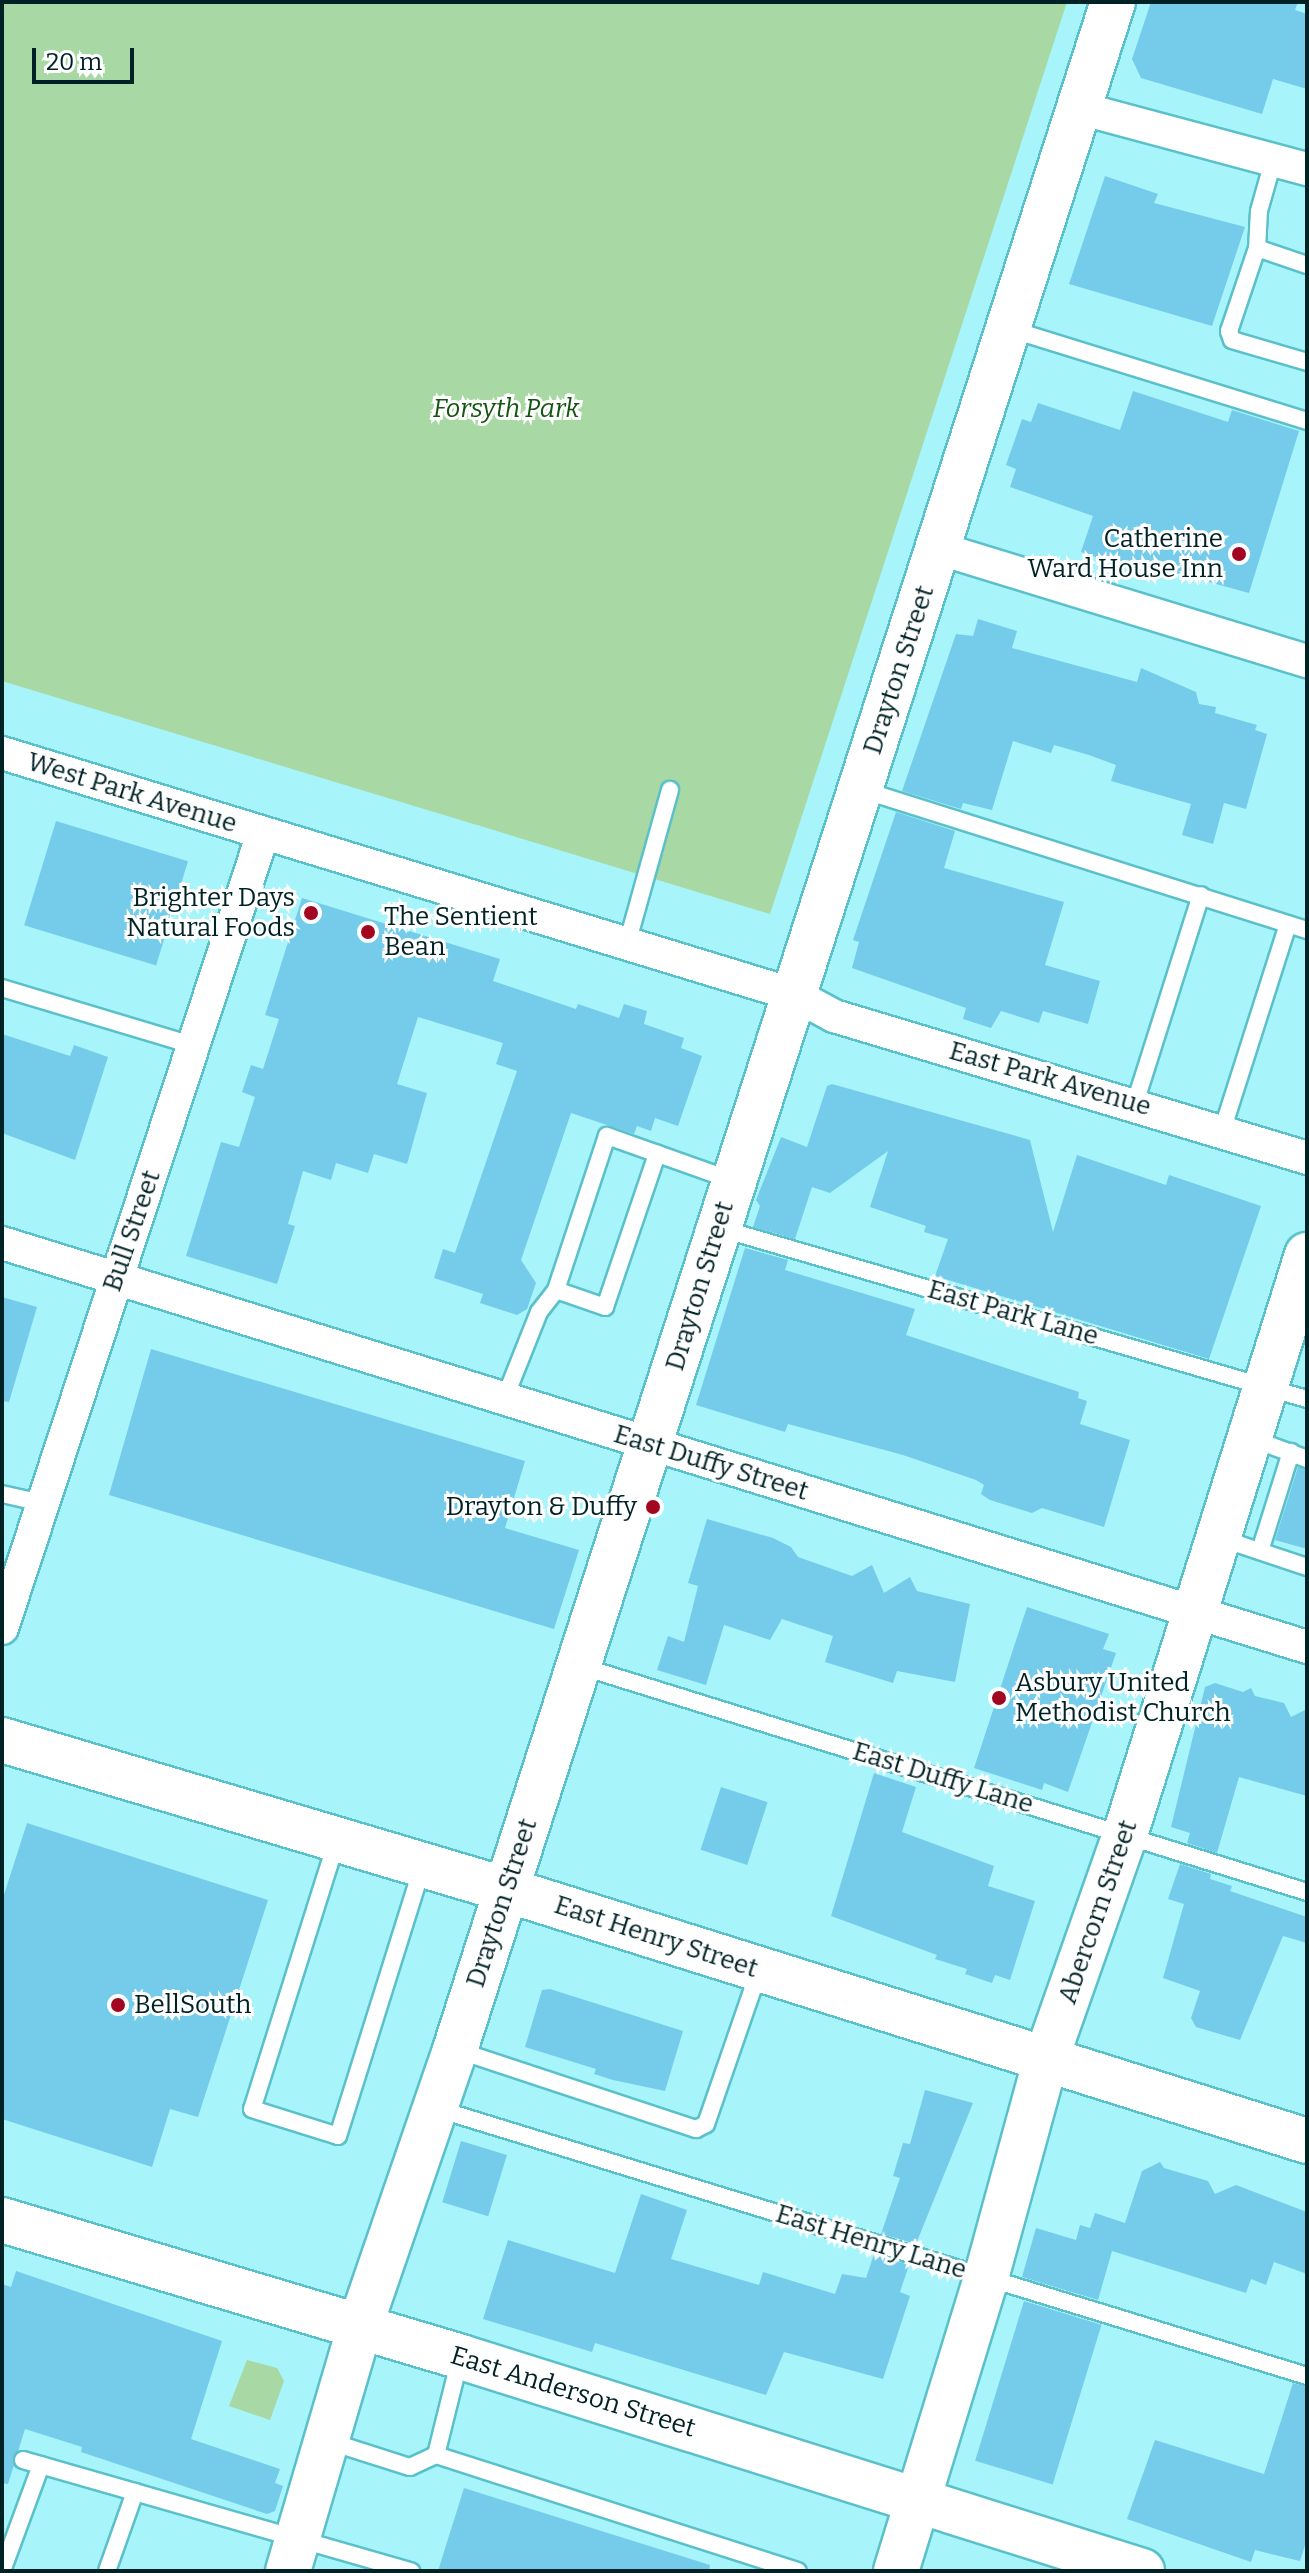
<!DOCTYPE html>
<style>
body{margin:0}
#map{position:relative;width:1309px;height:2573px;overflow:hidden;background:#a7f4fb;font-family:Bitter,serif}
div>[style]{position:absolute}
.green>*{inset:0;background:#a8d8a3}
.building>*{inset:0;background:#74ccea;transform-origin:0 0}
.roads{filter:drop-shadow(2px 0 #5ac0c9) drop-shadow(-2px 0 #5ac0c9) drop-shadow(0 2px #5ac0c9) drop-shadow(0 -2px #5ac0c9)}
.lane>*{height:16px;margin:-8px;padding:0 8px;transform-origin:8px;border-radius:8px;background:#fff}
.street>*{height:32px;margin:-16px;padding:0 16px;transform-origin:16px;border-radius:16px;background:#fff}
.secondary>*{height:44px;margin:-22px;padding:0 22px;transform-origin:22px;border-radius:22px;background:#fff}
.dots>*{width:22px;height:22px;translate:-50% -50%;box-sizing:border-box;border:4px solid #fff;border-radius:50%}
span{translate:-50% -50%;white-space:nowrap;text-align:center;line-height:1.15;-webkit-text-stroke:6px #fff;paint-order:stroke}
.park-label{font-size:26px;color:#145513;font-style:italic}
.poi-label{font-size:26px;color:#012225}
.right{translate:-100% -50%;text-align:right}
.left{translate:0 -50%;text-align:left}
.street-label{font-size:26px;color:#012225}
.frame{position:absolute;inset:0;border:4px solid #012225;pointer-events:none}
.scale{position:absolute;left:32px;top:48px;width:102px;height:36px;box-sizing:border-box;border:4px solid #012225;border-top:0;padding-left:10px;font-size:24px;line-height:28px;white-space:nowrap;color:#012225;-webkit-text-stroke:6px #fff;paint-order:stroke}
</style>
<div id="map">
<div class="green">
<div style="clip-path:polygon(2px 2px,1067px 2px,770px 914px,2px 681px)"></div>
<div style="clip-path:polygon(247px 2360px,277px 2368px,284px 2381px,270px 2420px,229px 2406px)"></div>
</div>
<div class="building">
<div style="clip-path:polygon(1151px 2px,1298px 2px,1295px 10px,1307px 14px,1307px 89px,1273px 79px,1262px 114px,1141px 78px,1132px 59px)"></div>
<div style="clip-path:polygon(1105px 176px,1158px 194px,1154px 203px,1245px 227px,1212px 326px,1069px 284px)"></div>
<div style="clip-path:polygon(1133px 391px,1228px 422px,1232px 410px,1299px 431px,1249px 593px,1154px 567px,1151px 576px,1081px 552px,1093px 516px,1010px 487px,1016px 469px,1006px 465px,1022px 419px,1031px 422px,1038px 403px,1120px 430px)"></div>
<div style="clip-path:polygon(978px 619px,1017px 631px,1012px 648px,1137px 682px,1141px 668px,1196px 692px,1199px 704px,1216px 707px,1215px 713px,1257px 725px,1255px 730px,1267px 734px,1246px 809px,1224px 803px,1213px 844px,1182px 835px,1191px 804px,1111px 781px,1116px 765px,1089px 755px,1054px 745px,1051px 753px,1013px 741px,992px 810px,963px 803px,961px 809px,902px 791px,956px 634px,973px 636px)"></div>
<div style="clip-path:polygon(896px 812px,955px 831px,944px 868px,1064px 902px,1045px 965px,1100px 981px,1088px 1024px,1043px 1011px,1039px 1023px,1001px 1011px,991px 1028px,963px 1019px,966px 1008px,852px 968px,859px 942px,853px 940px)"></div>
<div style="left:56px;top:821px;width:138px;height:109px;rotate:17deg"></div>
<div style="clip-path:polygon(302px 898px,500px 959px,493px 981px,576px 1009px,578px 1004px,619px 1018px,624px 1004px,647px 1011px,644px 1024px,684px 1038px,681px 1048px,702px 1056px,678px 1126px,655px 1118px,651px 1131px,637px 1126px,634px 1134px,571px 1113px,521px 1260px,536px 1283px,527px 1309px,517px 1315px,480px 1303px,483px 1294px,434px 1278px,443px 1249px,455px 1253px,517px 1071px,496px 1064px,503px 1043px,418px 1017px,397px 1084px,427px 1093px,407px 1164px,374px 1154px,368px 1173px,336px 1163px,331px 1180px,303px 1171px,288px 1224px,295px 1226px,277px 1284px,186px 1256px,221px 1142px,239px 1147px,255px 1097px,242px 1092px,251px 1065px,263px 1069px,279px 1019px,265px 1015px)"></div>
<div style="clip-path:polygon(2px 1034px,70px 1056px,74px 1045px,108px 1057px,75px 1160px,2px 1133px)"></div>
<div style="clip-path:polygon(832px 1084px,1030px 1140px,1053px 1232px,1077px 1155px,1166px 1185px,1169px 1175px,1261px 1206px,1209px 1359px,935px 1276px,948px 1239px,924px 1232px,926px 1226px,870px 1207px,888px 1151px,830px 1193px,812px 1187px,795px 1239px,753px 1227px,760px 1206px,756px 1200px,781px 1137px,807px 1147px,827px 1086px)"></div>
<div style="clip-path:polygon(745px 1248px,788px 1260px,785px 1270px,915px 1309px,906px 1335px,1079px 1392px,1078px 1398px,1087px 1401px,1080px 1424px,1130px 1440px,1104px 1527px,1042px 1508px,1032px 1513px,990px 1500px,981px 1494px,984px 1485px,976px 1480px,903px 1455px,788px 1424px,785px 1432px,696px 1405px)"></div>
<div style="clip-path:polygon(2px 1297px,37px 1307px,9px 1402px,2px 1401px)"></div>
<div style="clip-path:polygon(151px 1349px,525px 1461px,505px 1528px,579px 1550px,554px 1629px,109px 1495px)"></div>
<div style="clip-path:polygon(1298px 1467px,1307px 1470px,1307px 1549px,1275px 1540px)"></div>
<div style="clip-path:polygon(707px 1519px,773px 1538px,791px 1547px,798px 1557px,852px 1576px,872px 1565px,884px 1593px,910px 1577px,917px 1591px,970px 1604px,955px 1682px,897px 1671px,893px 1683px,825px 1662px,833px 1636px,782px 1619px,770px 1640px,724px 1625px,706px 1685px,657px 1670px,668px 1636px,684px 1642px,698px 1586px,688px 1583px)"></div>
<div style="clip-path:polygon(1027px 1607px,1109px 1634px,1103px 1649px,1116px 1653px,1068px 1792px,1044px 1783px,1042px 1790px,974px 1768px)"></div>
<div style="clip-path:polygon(1215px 1683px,1243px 1692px,1251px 1688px,1255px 1696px,1284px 1703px,1291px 1717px,1307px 1709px,1307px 1796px,1239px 1777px,1217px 1853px,1187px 1843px,1190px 1833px,1171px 1827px,1205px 1687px)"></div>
<div style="clip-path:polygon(874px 1773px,916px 1787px,902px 1832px,994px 1866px,988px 1886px,1035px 1901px,1010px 1980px,995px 1975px,992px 1983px,965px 1974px,967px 1969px,935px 1959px,937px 1955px,831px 1916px)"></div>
<div style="left:721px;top:1787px;width:49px;height:66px;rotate:18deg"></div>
<div style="clip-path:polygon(27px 1823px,268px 1900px,198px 2117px,170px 2109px,152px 2167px,2px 2119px,2px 1901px)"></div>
<div style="clip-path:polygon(1180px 1864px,1211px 1874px,1210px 1879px,1232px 1886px,1230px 1891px,1307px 1917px,1307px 1943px,1283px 1936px,1240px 2040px,1196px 2027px,1191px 2018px,1200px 1991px,1163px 1978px,1184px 1904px,1168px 1899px)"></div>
<div style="clip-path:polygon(550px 1989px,683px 2031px,665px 2091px,613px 2080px,594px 2074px,596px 2069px,525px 2047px,542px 1990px)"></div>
<div style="clip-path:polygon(925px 2090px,973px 2103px,916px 2244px,881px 2234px,900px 2178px,893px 2176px,903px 2143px,910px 2144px)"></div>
<div style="left:461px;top:2141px;width:48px;height:64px;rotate:17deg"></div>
<div style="clip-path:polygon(1160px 2162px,1164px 2168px,1208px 2181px,1215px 2194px,1236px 2185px,1307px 2212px,1307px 2274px,1274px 2262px,1266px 2285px,1251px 2279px,1246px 2293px,1112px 2251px,1098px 2300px,1022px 2277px,1036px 2228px,1076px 2240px,1080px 2225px,1090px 2228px,1095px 2213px,1125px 2223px,1142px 2171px)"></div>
<div style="clip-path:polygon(641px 2194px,687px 2210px,671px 2259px,759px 2285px,763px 2272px,835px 2294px,842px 2274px,866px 2278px,874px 2254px,909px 2265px,900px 2292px,910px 2296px,883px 2379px,784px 2352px,766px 2395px,595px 2343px,592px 2352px,483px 2319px,508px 2240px,615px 2273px)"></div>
<div style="clip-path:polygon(16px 2271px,222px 2341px,191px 2439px,280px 2469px,275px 2483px,283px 2486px,275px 2511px,267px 2514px,81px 2452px,82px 2447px,25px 2429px,8px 2484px,2px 2483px,2px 2284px,11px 2287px)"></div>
<div style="left:1024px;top:2301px;width:81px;height:167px;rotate:17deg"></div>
<div style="clip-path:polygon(1293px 2383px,1307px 2387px,1307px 2539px,1300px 2561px,1255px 2550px,1251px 2562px,1127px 2519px,1155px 2440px,1264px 2474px)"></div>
<div style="clip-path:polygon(464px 2488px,710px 2565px,709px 2571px,438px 2571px)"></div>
</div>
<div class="roads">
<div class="lane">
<div style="left:1274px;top:158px;width:55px;rotate:105.8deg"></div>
<div style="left:1259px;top:211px;width:37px;rotate:93deg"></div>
<div style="left:1257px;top:248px;width:88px;rotate:108.6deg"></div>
<div style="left:1229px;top:331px;width:9px;rotate:72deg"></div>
<div style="left:1232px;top:340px;width:78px;rotate:16.3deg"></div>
<div style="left:1257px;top:248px;width:53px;rotate:18.8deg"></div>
<div style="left:1010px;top:329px;width:311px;rotate:17.2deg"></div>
<div style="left:863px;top:790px;width:466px;rotate:17.5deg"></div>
<div style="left:627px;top:944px;width:160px;rotate:-74.4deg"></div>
<div style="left:2px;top:988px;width:202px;rotate:16.7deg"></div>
<div style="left:1135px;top:1103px;width:218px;rotate:-72.4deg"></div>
<div style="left:1222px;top:1131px;width:217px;rotate:-72.3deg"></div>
<div style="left:719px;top:1228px;width:612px;rotate:16.22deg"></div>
<div style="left:556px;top:1290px;width:52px;rotate:19.1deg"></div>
<div style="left:605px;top:1307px;width:162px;rotate:-71.2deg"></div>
<div style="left:504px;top:1400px;width:95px;rotate:-68.3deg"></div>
<div style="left:539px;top:1312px;width:28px;rotate:-52deg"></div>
<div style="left:556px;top:1290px;width:162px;rotate:-71.7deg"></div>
<div style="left:607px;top:1136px;width:135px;rotate:19.5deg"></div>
<div style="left:1253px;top:1439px;width:58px;rotate:20.3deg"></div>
<div style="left:2px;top:1494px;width:41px;rotate:12.7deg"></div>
<div style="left:1220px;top:1538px;width:92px;rotate:18.4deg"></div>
<div style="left:1260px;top:1551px;width:104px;rotate:-72.6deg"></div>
<div style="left:580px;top:1666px;width:761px;rotate:17.27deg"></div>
<div style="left:337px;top:1840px;width:282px;rotate:107.5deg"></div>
<div style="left:252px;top:2109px;width:90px;rotate:17.4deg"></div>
<div style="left:338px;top:2136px;width:281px;rotate:-72.6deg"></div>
<div style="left:457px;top:2050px;width:252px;rotate:18.3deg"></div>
<div style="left:696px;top:2129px;width:11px;rotate:-27deg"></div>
<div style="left:706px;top:2124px;width:162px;rotate:-70.9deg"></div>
<div style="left:438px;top:2109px;width:909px;rotate:17.08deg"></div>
<div style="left:328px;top:2441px;width:86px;rotate:17.6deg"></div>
<div style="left:410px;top:2467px;width:29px;rotate:-25deg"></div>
<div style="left:436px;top:2455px;width:380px;rotate:17.8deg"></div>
<div style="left:436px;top:2455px;width:99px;rotate:-76deg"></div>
<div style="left:23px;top:2460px;width:404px;rotate:16deg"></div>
<div style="left:2px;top:2571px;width:113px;rotate:-69.8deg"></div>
<div style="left:107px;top:2571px;width:84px;rotate:-70.5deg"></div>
</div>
<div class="street">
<div style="left:1079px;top:108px;width:236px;rotate:15deg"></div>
<div style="left:937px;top:548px;width:387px;rotate:17deg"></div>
<div style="left:2px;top:753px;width:829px;rotate:16.97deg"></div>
<div style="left:795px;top:995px;width:44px;rotate:28.3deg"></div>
<div style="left:834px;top:1016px;width:494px;rotate:16.7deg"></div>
<div style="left:2px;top:1243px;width:1366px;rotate:17.2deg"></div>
<div style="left:2px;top:1628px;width:837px;rotate:-71.82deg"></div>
</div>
<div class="secondary">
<div style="left:2px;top:1740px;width:527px;rotate:16.54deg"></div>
<div style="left:507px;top:1890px;width:838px;rotate:17.42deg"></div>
<div style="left:2px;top:2220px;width:479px;rotate:16.6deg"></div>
<div style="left:461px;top:2357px;width:714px;rotate:17.45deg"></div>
<div style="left:288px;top:2571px;width:255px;rotate:-73.6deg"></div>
<div style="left:360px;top:2326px;width:292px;rotate:-71deg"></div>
<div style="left:455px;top:2050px;width:2151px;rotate:-72.19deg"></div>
<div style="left:896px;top:2571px;width:307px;rotate:-72.9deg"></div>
<div style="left:986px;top:2278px;width:227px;rotate:-74.7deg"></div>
<div style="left:1046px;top:2059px;width:238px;rotate:-70.6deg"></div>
<div style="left:1125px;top:1835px;width:608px;rotate:-72.58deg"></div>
</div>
</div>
<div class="dots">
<div style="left:1239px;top:554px;background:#a30621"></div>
<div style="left:311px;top:913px;background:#a30621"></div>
<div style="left:368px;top:932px;background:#a30621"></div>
<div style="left:653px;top:1507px;background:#a30621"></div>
<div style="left:999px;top:1698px;background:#a30621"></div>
<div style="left:118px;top:2005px;background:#a30621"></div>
</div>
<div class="park-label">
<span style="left:506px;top:409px">Forsyth Park</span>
</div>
<div class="poi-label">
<span class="right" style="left:1223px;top:554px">Catherine<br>Ward House Inn</span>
<span class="right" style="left:295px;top:913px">Brighter Days<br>Natural Foods</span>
<span class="left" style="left:384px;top:932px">The Sentient<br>Bean</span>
<span class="right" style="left:637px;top:1507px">Drayton &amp; Duffy</span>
<span class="left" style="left:1015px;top:1698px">Asbury United<br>Methodist Church</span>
<span class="left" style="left:134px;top:2005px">BellSouth</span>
</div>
<div class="street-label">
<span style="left:899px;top:670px;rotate:-72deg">Drayton Street</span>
<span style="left:132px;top:793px;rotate:17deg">West Park Avenue</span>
<span style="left:1050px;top:1079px;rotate:16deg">East Park Avenue</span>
<span style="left:132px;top:1231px;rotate:-71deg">Bull Street</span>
<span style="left:700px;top:1286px;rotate:-73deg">Drayton Street</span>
<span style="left:1013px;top:1313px;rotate:16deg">East Park Lane</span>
<span style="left:711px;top:1463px;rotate:17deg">East Duffy Street</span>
<span style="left:943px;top:1778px;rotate:17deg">East Duffy Lane</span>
<span style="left:502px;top:1903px;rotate:-72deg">Drayton Street</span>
<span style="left:1098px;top:1912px;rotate:-71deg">Abercorn Street</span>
<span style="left:656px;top:1937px;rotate:18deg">East Henry Street</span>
<span style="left:871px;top:2242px;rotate:17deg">East Henry Lane</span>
<span style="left:573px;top:2392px;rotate:17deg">East Anderson Street</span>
</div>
<div class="frame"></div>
<div class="scale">20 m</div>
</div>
